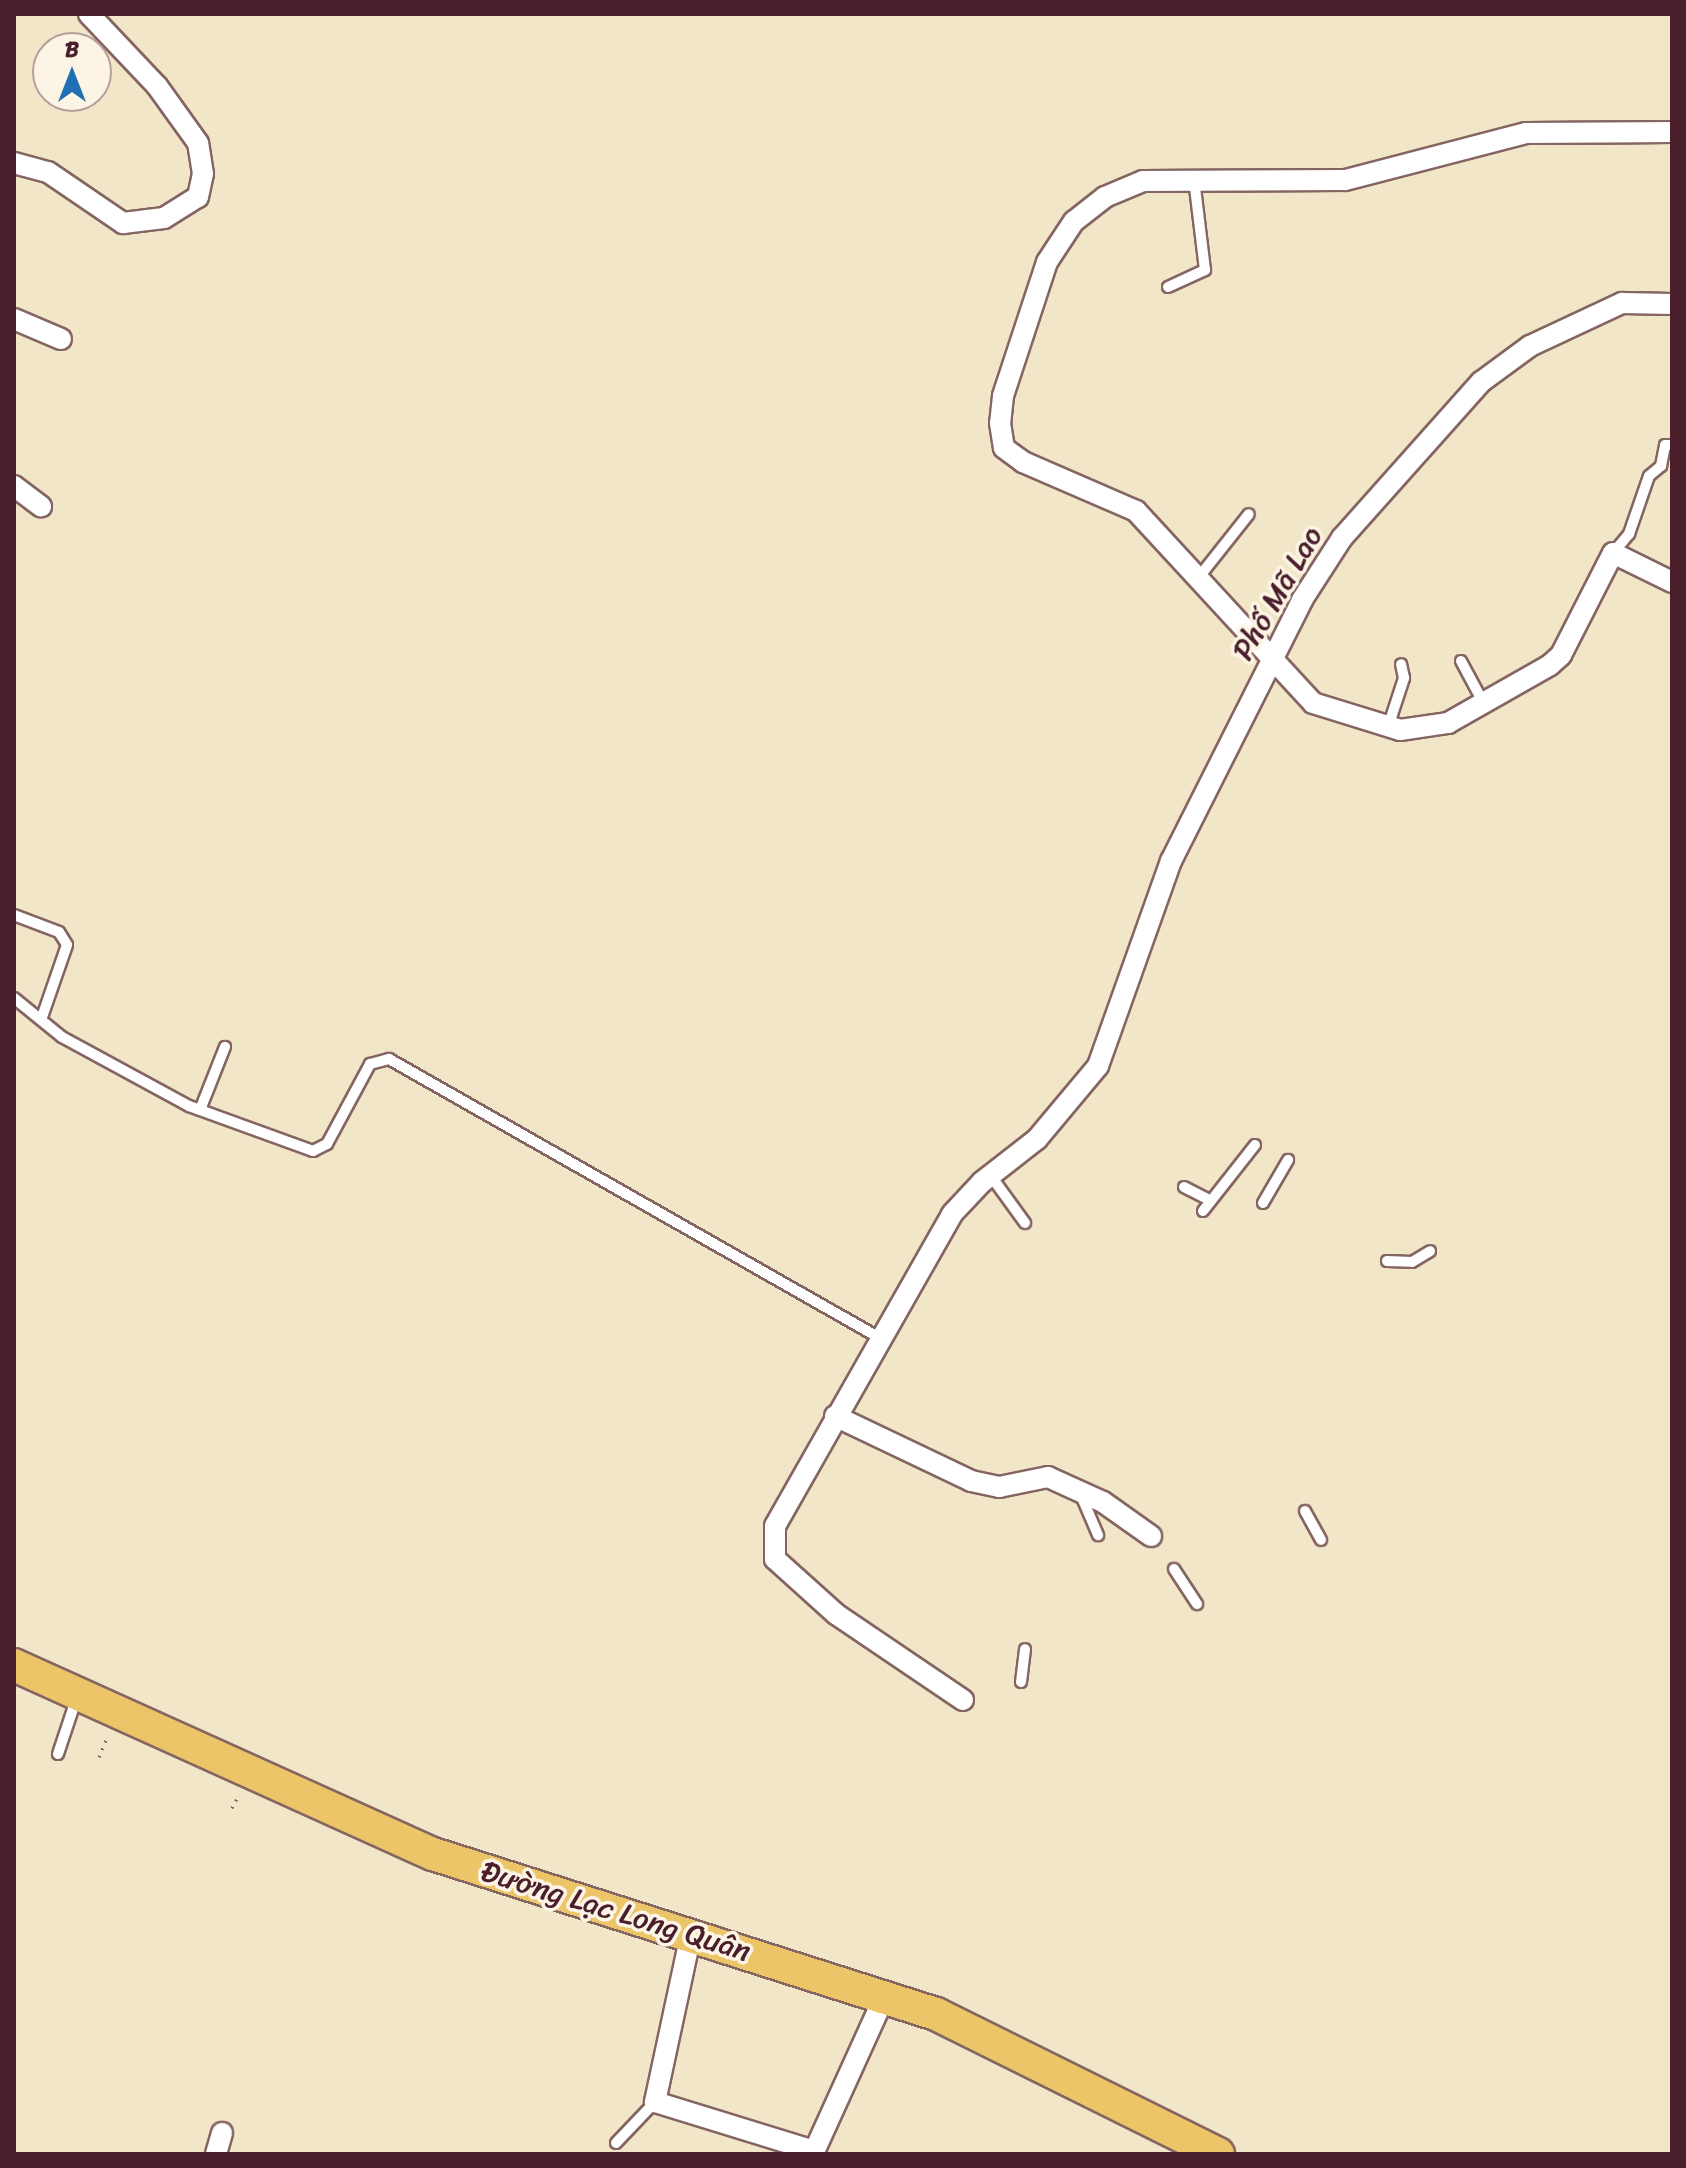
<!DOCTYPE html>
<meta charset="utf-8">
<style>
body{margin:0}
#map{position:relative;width:1686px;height:2168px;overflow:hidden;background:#f2e6c9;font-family:Sriracha,sans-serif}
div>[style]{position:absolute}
.path>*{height:3px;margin-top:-1.5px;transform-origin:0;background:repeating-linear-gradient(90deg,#856562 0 2px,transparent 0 8px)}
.roads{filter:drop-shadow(2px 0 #856562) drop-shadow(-2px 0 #856562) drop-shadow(0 2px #856562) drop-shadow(0 -2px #856562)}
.service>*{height:10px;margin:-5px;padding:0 5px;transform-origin:5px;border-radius:5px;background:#fff}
.minor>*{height:20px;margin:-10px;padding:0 10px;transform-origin:10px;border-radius:10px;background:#fff}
.trunk>*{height:32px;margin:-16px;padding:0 16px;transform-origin:16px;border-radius:16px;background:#edc569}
span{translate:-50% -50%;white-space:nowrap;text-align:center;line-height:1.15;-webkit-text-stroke:7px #fcf5e5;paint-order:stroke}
.street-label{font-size:30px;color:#4a1f2b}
.frame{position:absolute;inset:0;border:16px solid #4a1f2b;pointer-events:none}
.north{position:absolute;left:32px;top:32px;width:80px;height:80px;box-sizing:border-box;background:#fcf5e5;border:2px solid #b59f9b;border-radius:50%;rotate:0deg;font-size:22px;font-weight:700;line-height:32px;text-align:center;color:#4a1f2b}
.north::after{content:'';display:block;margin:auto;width:28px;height:36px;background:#1f6fb2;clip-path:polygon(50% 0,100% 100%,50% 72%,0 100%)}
</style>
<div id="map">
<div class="path">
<div style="left:99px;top:1757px;width:24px;rotate:-68deg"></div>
<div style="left:232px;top:1808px;width:13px;rotate:-63deg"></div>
</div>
<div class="roads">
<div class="service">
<div style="left:1168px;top:287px;width:41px;rotate:-24.7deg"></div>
<div style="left:1205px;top:270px;width:92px;rotate:-96.9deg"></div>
<div style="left:1613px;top:553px;width:25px;rotate:-50deg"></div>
<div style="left:1629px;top:534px;width:61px;rotate:-71deg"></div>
<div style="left:1649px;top:476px;width:16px;rotate:-40deg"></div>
<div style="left:1661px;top:466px;width:21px;rotate:-79deg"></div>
<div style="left:1665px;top:445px;width:7px"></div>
<div style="left:1199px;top:577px;width:80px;rotate:-51.6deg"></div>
<div style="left:1461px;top:661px;width:47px;rotate:61.8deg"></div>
<div style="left:1388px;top:727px;width:52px;rotate:-71.9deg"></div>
<div style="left:1404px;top:678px;width:14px;rotate:-102deg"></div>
<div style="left:14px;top:915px;width:48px;rotate:20.7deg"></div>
<div style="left:59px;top:932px;width:15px;rotate:58deg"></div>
<div style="left:67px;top:945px;width:79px;rotate:109.1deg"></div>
<div style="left:14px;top:998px;width:62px;rotate:39.1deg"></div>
<div style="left:62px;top:1037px;width:145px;rotate:28.5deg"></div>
<div style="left:189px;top:1106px;width:132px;rotate:19.9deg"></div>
<div style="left:313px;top:1151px;width:16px;rotate:-27deg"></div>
<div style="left:327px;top:1144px;width:91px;rotate:-61.7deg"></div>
<div style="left:370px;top:1064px;width:20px;rotate:-15deg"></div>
<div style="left:389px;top:1059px;width:562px;rotate:29.62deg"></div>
<div style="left:200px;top:1110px;width:68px;rotate:-68.4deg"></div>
<div style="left:991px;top:1176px;width:58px;rotate:54.1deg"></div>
<div style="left:1184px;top:1187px;width:30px;rotate:27deg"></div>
<div style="left:1263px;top:1203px;width:50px;rotate:-59.8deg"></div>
<div style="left:1203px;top:1211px;width:84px;rotate:-51.8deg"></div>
<div style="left:1387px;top:1261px;width:25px;rotate:2deg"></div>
<div style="left:1412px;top:1262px;width:21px;rotate:-31deg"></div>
<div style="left:1080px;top:1493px;width:46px;rotate:66.8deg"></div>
<div style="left:1305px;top:1511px;width:33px;rotate:61deg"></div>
<div style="left:1174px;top:1569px;width:42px;rotate:56.7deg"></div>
<div style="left:1021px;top:1682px;width:33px;rotate:-83deg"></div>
<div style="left:58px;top:1754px;width:60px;rotate:-71.6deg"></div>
<div style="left:616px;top:2143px;width:57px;rotate:-46.4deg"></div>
</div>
<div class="minor">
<div style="left:1672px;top:132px;width:146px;rotate:179.6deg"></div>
<div style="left:1526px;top:133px;width:187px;rotate:165.4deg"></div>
<div style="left:1345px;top:180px;width:202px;rotate:179.7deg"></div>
<div style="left:1143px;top:181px;width:41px;rotate:157.2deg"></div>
<div style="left:1105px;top:197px;width:39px;rotate:142deg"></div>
<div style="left:1074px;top:221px;width:49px;rotate:123.4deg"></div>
<div style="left:1047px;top:262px;width:141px;rotate:108.2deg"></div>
<div style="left:1003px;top:396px;width:27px;rotate:96deg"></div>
<div style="left:1000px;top:423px;width:25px;rotate:81deg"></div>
<div style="left:1004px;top:448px;width:24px;rotate:36deg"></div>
<div style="left:1023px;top:462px;width:123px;rotate:23.4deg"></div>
<div style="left:1136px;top:511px;width:261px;rotate:47.3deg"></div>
<div style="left:1313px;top:703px;width:91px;rotate:17.2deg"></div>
<div style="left:1400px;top:730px;width:49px;rotate:-8.3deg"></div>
<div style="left:1448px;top:723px;width:117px;rotate:-29.6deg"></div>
<div style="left:1550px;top:665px;width:15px;rotate:-42deg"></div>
<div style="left:1561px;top:655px;width:114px;rotate:-63deg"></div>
<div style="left:1613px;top:553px;width:66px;rotate:26.2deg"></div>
<div style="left:14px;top:163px;width:35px;rotate:15deg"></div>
<div style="left:48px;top:172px;width:91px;rotate:34.2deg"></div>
<div style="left:123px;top:223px;width:41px;rotate:-7deg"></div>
<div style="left:164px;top:218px;width:40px;rotate:-32deg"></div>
<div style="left:198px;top:197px;width:24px;rotate:-78deg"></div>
<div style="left:203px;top:174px;width:31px;rotate:-99deg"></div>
<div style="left:198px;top:143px;width:70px;rotate:-125.7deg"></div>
<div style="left:157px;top:86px;width:99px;rotate:-133.4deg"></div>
<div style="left:14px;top:319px;width:51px;rotate:23.1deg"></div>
<div style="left:14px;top:486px;width:34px;rotate:37deg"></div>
<div style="left:835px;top:1416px;width:151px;rotate:25.5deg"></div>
<div style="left:971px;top:1481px;width:29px;rotate:12deg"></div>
<div style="left:999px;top:1487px;width:50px;rotate:-11.5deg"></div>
<div style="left:1048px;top:1477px;width:60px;rotate:24.4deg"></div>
<div style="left:1103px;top:1502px;width:59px;rotate:35.3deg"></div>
<div style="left:963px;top:1700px;width:153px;rotate:-145.9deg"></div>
<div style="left:836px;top:1614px;width:82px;rotate:-138deg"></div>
<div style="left:775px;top:1559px;width:33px;rotate:-90deg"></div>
<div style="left:775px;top:1526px;width:359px;rotate:-60.4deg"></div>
<div style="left:952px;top:1214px;width:44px;rotate:-46.8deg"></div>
<div style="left:982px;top:1182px;width:70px;rotate:-38deg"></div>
<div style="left:1037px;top:1139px;width:95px;rotate:-50.1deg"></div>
<div style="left:1098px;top:1066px;width:218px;rotate:-70.4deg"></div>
<div style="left:1171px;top:861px;width:292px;rotate:-63.3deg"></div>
<div style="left:1302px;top:600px;width:74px;rotate:-57.2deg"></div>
<div style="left:1342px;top:538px;width:209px;rotate:-48.3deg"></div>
<div style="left:1481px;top:382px;width:61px;rotate:-36.3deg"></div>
<div style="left:1530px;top:346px;width:102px;rotate:-25.1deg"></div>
<div style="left:1622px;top:303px;width:50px;rotate:1.1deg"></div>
<div style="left:691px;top:1934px;width:172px;rotate:102.1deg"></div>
<div style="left:655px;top:2102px;width:166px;rotate:17.1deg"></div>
<div style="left:216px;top:2154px;width:22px;rotate:-74deg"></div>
<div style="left:813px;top:2154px;width:175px;rotate:-65.6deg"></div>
</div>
<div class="trunk">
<div style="left:14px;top:1665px;width:460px;rotate:24.3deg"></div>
<div style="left:433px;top:1854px;width:528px;rotate:17.65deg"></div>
<div style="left:936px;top:2014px;width:315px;rotate:26.4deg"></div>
</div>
</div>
<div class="street-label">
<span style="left:1277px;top:593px;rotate:-60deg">Phố Mã Lao</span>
<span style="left:616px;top:1911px;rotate:17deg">Đường Lạc Long Quân</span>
</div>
<div class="frame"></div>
<div class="north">B</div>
</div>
